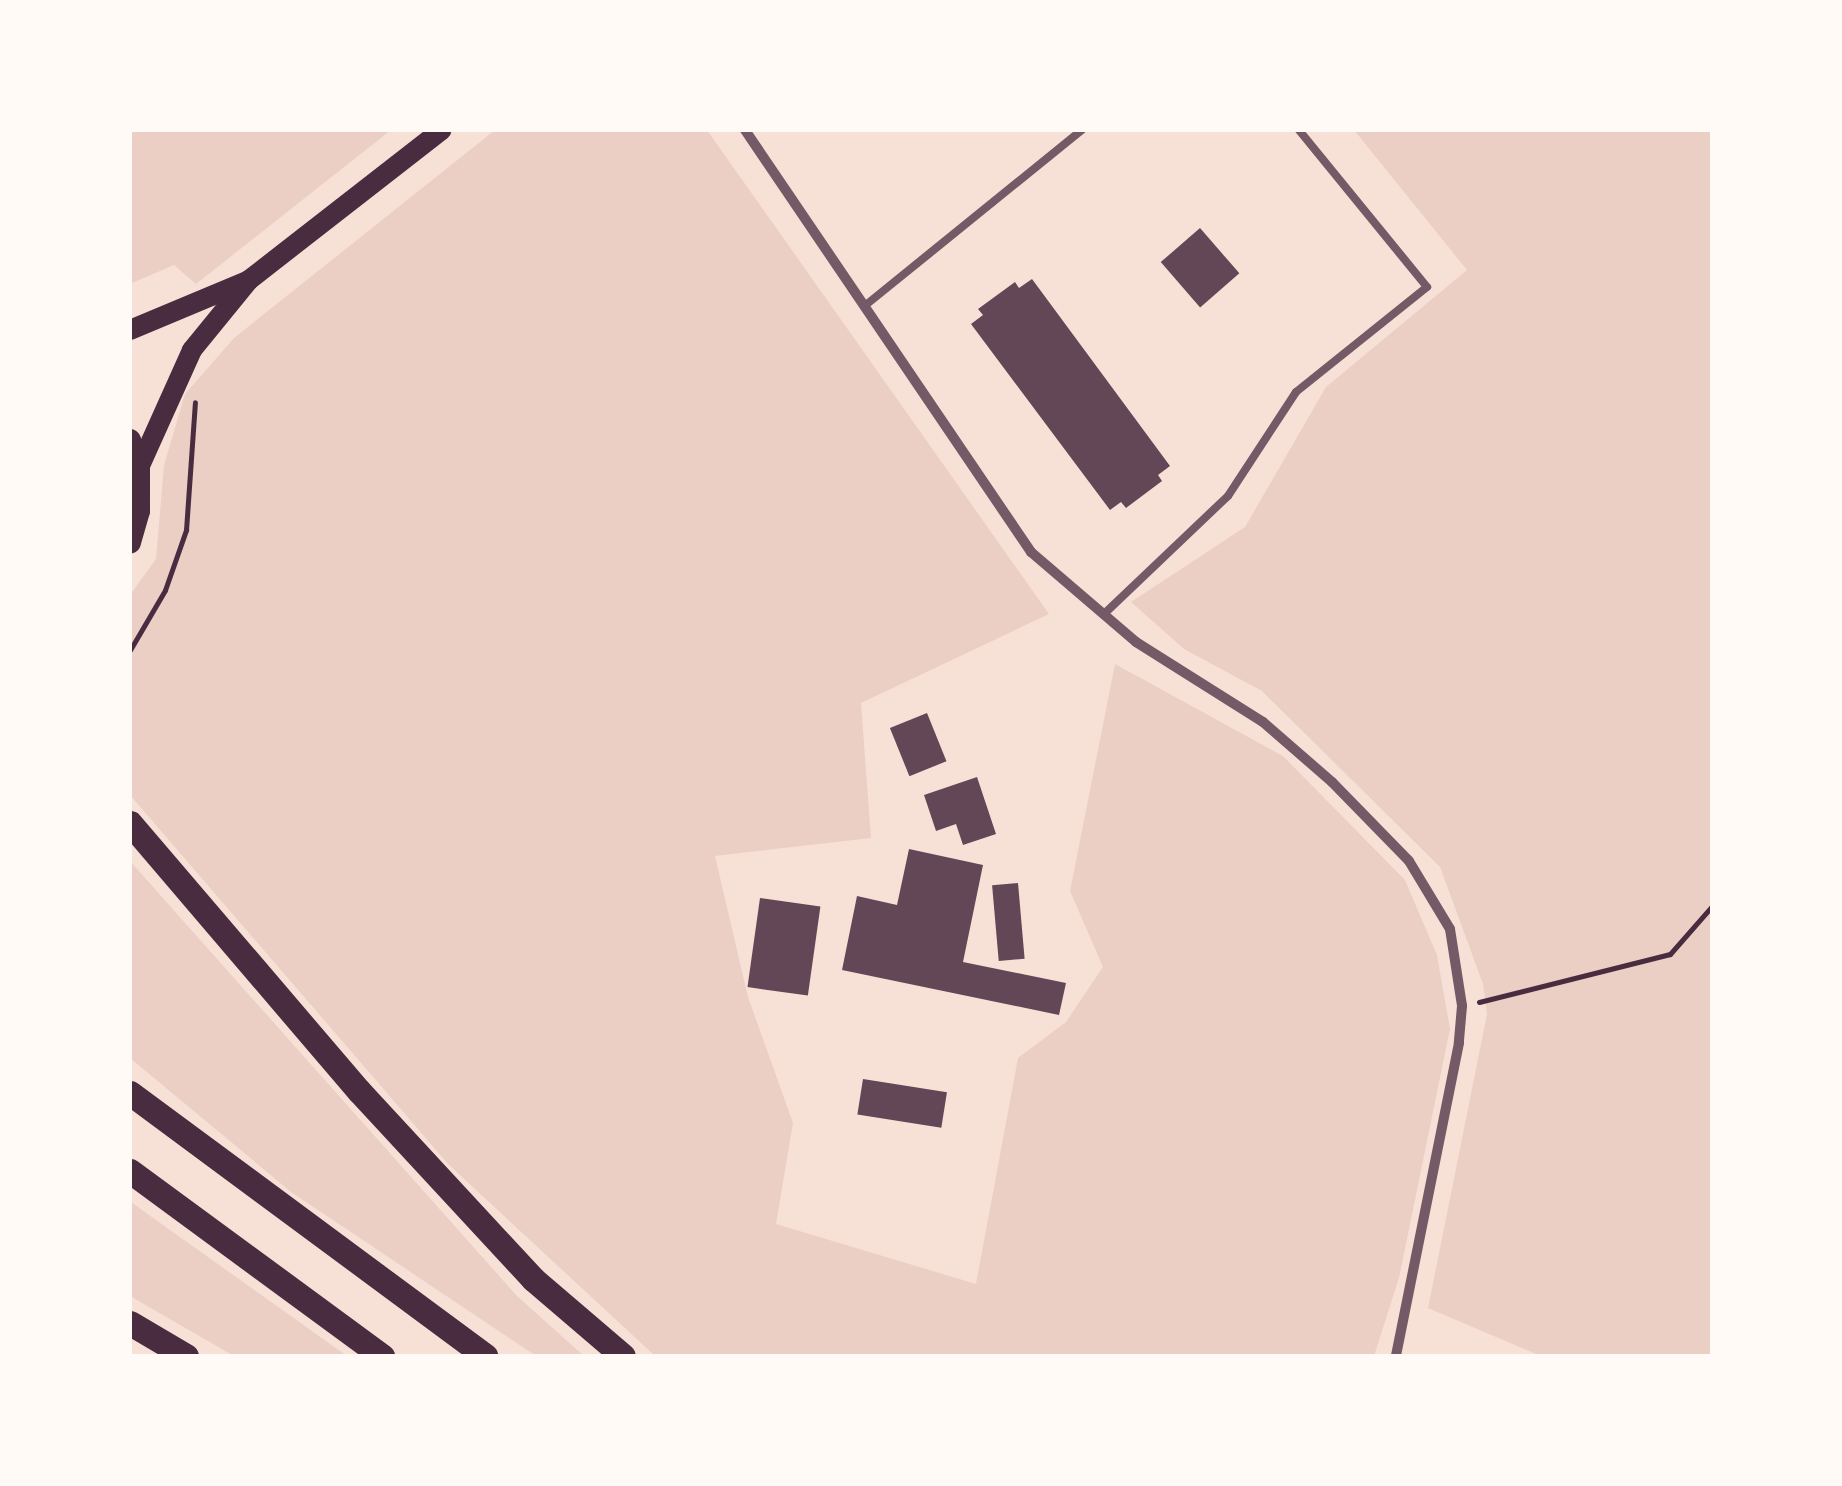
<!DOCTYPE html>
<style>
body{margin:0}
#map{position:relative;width:1842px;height:1486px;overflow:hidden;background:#f7e1d7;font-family:Karla,sans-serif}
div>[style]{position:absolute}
.green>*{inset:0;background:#ebcfc5}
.building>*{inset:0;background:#644757;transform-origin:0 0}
.path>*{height:5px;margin:-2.5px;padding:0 2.5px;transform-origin:2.5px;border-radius:2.5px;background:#4a2c40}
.service>*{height:8px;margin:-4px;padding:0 4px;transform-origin:4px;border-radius:4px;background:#755966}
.minor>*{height:10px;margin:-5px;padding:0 5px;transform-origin:5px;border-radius:5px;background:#755966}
.secondary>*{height:20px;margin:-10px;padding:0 10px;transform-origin:10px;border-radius:10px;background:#4a2c40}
.primary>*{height:22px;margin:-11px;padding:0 11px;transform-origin:11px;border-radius:11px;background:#4a2c40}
.trunk>*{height:25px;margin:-12.5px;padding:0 12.5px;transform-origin:12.5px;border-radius:12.5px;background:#4a2c40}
span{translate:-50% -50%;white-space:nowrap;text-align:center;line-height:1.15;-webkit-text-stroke:9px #fffaf5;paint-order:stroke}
.frame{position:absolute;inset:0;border:132px solid #fffaf5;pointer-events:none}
</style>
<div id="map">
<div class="green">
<div style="clip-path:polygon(130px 130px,391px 130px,196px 284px,174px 265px,130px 284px)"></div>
<div style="clip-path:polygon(495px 130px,707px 130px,1049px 614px,861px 703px,871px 838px,715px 856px,748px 997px,793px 1123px,776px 1224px,976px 1284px,1018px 1058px,1066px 1022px,1103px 967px,1070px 891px,1115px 664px,1283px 756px,1405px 880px,1437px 955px,1450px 1029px,1399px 1278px,1374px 1356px,655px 1356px,449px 1165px,130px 795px,130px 595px,156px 559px,164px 465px,185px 394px,234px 338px)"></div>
<div style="clip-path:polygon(1354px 130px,1712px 130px,1712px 1356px,1541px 1356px,1428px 1308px,1487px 1014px,1483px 984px,1440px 867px,1262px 691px,1184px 649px,1131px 602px,1245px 527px,1326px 387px,1467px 270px)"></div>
<div style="clip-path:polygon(130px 861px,517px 1296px,584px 1356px,536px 1356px,291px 1192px,130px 1058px)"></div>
<div style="clip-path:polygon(130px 1201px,142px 1210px,347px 1356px,234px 1356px,130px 1296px)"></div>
</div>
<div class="building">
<div style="left:1200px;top:228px;width:60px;height:52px;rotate:49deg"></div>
<div style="clip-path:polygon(1032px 279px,1170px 466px,1158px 475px,1162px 481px,1126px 508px,1121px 502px,1110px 510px,971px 324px,983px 315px,978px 309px,1015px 282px,1019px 288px)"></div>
<div style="left:927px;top:713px;width:52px;height:40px;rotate:68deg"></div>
<div style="clip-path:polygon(977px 777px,996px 834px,963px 845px,956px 824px,936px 831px,924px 795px)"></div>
<div style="clip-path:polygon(909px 849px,983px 865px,963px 962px,1066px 983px,1059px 1015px,842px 970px,857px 896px,897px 905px)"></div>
<div style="left:1018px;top:883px;width:76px;height:26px;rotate:85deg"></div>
<div style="left:760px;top:898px;width:61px;height:90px;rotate:8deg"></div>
<div style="left:863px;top:1079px;width:85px;height:36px;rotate:9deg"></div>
</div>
<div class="path">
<div style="left:130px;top:650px;width:69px;rotate:-59.7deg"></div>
<div style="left:165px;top:590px;width:64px;rotate:-70.7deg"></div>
<div style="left:186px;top:530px;width:128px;rotate:-86deg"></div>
<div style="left:1479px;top:1002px;width:197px;rotate:-14.1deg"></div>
<div style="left:1670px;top:954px;width:64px;rotate:-48.8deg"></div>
</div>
<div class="service">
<div style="left:867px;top:304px;width:277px;rotate:-39deg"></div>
<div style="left:1104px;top:614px;width:171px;rotate:-43.6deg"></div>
<div style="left:1228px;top:496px;width:124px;rotate:-56.8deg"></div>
<div style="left:1296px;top:392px;width:168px;rotate:-38.7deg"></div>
<div style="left:1427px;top:287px;width:203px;rotate:-129.2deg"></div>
</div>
<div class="minor">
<div style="left:745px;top:130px;width:510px;rotate:55.87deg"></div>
<div style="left:1031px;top:552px;width:138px;rotate:40.6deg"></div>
<div style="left:1136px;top:642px;width:150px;rotate:32.2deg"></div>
<div style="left:1263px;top:722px;width:91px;rotate:41deg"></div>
<div style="left:1332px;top:782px;width:110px;rotate:45.7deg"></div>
<div style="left:1409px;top:861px;width:79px;rotate:58.9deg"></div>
<div style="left:1450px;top:929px;width:78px;rotate:81.1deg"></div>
<div style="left:1462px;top:1006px;width:37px;rotate:95deg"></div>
<div style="left:1459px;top:1043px;width:319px;rotate:101.4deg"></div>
</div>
<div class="secondary">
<div style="left:130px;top:330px;width:127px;rotate:-22.7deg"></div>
<div style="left:139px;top:468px;width:129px;rotate:-65.8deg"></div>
<div style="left:192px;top:350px;width:90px;rotate:-50.8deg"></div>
<div style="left:249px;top:280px;width:244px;rotate:-37.9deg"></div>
</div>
<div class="primary">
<div style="left:130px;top:440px;width:29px;rotate:72deg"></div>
<div style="left:139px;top:468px;width:43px;rotate:90deg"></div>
<div style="left:139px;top:511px;width:33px;rotate:106deg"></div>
</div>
<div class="trunk">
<div style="left:130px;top:823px;width:353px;rotate:49.5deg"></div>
<div style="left:359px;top:1091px;width:256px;rotate:47.2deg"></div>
<div style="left:533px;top:1279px;width:118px;rotate:40.5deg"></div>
<div style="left:130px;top:1093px;width:442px;rotate:36.5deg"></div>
<div style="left:130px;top:1171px;width:313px;rotate:36.3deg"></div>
<div style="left:130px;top:1323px;width:65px;rotate:30.5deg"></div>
</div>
<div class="frame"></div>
</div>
